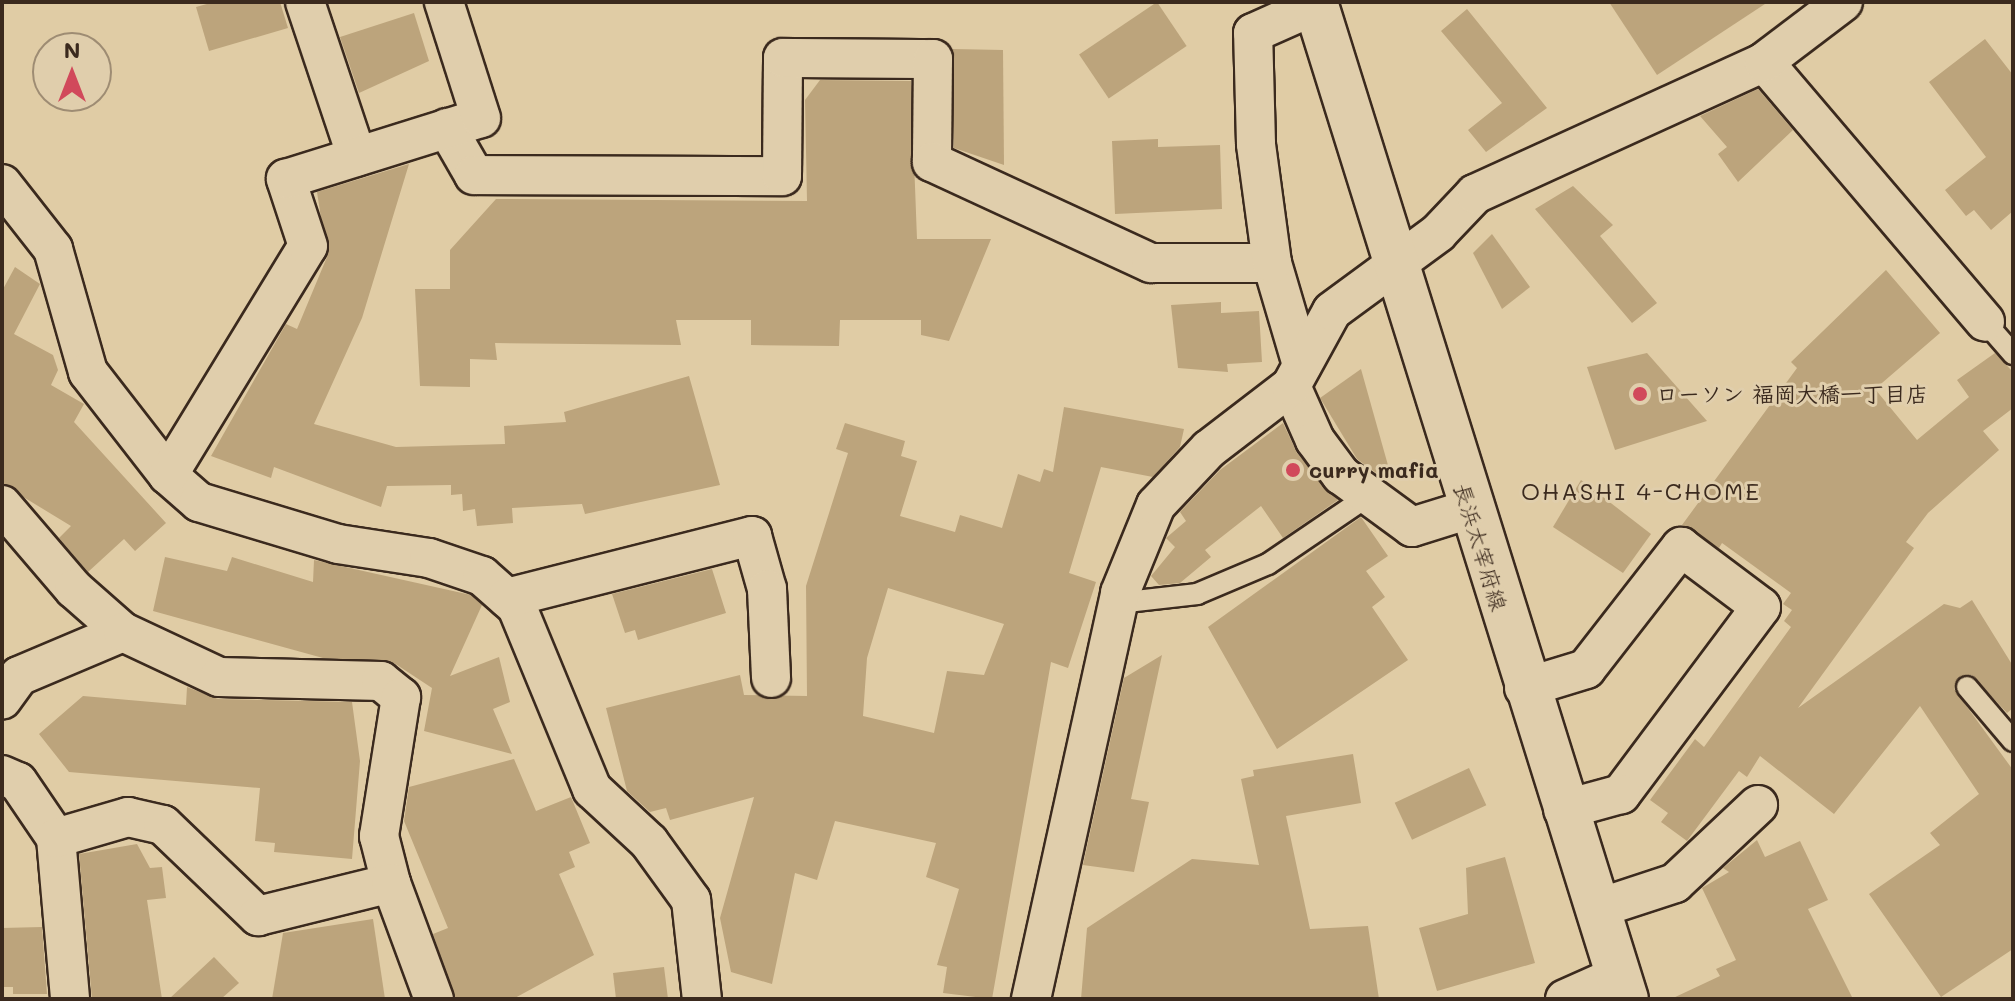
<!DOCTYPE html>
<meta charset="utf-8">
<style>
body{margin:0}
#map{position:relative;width:2015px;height:1001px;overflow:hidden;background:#e0cca5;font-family:Mali,"Klee One",sans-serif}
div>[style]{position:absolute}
.building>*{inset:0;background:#bca47c;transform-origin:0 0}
.roads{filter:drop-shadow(2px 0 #3b2a1e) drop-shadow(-2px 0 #3b2a1e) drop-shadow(0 2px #3b2a1e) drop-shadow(0 -2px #3b2a1e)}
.lane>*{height:20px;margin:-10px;padding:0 10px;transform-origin:10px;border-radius:10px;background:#e0ceac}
.street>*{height:38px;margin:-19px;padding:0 19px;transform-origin:19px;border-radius:19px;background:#e0ceac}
.secondary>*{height:44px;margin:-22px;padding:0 22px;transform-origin:22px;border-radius:22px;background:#e0ceac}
.dots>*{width:22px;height:22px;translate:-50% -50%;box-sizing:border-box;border:4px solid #e0ceac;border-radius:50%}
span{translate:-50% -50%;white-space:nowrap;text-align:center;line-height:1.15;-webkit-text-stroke:6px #e0ceac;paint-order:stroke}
.poi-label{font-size:22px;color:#3b2a1e;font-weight:700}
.left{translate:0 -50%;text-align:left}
.street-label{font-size:22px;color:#3b2a1e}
.neighbourhood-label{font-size:24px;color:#3b2a1e;letter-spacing:2px}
.frame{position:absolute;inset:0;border:4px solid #3b2a1e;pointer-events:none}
.north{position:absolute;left:32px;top:32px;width:80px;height:80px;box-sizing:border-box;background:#e0ceac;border:2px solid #9e8c73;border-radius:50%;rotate:0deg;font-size:22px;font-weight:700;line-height:32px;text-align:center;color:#3b2a1e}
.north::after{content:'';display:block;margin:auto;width:28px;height:36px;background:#d1495b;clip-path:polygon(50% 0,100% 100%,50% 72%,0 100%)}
</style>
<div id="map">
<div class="building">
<div style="clip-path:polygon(214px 2px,280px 2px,288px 28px,209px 51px,196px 7px)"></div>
<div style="left:1157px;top:2px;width:53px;height:94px;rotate:56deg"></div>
<div style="clip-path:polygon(1609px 2px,1768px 2px,1657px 75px)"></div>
<div style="clip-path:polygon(1467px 9px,1547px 108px,1486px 152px,1468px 130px,1502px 103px,1441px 31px)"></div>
<div style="clip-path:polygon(414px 13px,429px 61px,359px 93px,340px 37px)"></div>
<div style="clip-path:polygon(1985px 39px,2013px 75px,2013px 211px,1991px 230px,1974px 210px,1966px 216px,1945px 190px,1986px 157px,1929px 82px)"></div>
<div style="clip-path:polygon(953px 49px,1003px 50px,1004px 165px,954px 148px)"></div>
<div style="clip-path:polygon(820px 80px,911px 81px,917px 239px,991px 239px,949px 341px,921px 335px,921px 320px,840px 320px,839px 346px,751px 345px,751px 320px,676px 320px,681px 345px,495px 343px,497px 360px,470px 359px,470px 387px,420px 386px,415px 289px,450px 289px,450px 250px,496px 199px,807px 201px,805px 100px)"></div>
<div style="clip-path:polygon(1758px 89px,1793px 130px,1738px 182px,1718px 154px,1727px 147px,1700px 116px)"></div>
<div style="clip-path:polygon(1158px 139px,1158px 147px,1220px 145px,1222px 209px,1115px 214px,1112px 141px)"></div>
<div style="clip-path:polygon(409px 164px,362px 318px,314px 424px,396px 447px,505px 444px,504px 426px,566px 422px,564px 412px,689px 376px,720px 485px,585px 514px,582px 504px,512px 508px,513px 523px,477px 526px,475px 509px,463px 511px,462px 494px,451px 495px,451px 485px,387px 486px,381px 507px,274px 467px,271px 478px,211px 456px,286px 324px,297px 329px,327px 257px,317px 192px)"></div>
<div style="clip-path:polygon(1573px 186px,1613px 225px,1600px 236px,1657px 303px,1632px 323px,1535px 209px)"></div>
<div style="clip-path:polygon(1492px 234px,1530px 287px,1502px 309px,1473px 253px)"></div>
<div style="clip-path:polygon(15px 267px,40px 284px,14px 334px,53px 355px,58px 370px,51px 385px,84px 404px,74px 422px,166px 523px,135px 551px,124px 539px,88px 572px,59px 538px,71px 526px,2px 484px,2px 291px)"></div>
<div style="clip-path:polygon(1886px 270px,1940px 333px,1875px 389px,1917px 440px,1969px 397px,1957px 380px,1995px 353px,2013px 372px,2013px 408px,1983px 431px,1999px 450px,1928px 513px,1906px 542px,1914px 548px,1798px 708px,1944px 604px,1960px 608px,1972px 600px,2013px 666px,2013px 708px,2007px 713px,1972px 675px,1959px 677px,1954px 689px,2013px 770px,2013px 949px,1941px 997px,1869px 894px,1940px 845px,1930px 833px,1979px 794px,1920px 706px,1834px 814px,1760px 756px,1747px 777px,1739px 771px,1687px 841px,1661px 822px,1668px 813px,1650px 800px,1695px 739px,1704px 747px,1791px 627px,1784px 621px,1792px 610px,1783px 604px,1791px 593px,1722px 543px,1719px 548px,1682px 525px,1797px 368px,1791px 362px)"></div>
<div style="clip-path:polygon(1221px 302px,1221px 313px,1259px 311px,1262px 362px,1227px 364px,1228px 372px,1178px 368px,1171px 305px)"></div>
<div style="clip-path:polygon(1647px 353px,1707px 421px,1615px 450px,1587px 367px)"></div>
<div style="clip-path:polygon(1361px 369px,1391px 476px,1383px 478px,1357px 459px,1320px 398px)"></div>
<div style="clip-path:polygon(evenodd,1064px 407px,1184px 429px,1180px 447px,1153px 477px,1101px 467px,1069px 573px,1096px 582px,1068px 668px,1051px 662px,992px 999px,943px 993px,947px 967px,937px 965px,959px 889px,926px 877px,936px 843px,835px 821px,817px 880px,795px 873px,772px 984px,731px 972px,720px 918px,754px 797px,670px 820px,666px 808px,650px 812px,627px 791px,606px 708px,740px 675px,744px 695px,807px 696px,806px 586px,848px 453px,836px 449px,845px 423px,905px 441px,901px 456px,917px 461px,900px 516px,955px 532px,960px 515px,1002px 528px,1018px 474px,1040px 482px,1044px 469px,1053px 472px,1064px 407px,888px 588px,1004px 624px,984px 675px,947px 671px,934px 733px,863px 716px,867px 658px,888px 588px)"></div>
<div style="clip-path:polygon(1283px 423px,1297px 453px,1338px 500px,1283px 538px,1261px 506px,1205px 550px,1211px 557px,1180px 583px,1159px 585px,1151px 576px,1175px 547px,1166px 538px,1186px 521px,1180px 512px,1220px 470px)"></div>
<div style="clip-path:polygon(1581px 480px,1651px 534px,1623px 573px,1553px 527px)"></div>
<div style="clip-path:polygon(1361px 517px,1388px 556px,1366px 571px,1385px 597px,1372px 607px,1408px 660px,1277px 749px,1208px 627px)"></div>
<div style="clip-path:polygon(165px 557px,227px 571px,232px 557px,313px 582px,314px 560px,471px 595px,482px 605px,450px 676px,499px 657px,510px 702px,493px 709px,512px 754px,424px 731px,432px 688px,394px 663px,323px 658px,153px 611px)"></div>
<div style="clip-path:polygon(712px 569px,726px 613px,638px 640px,635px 630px,625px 633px,612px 594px)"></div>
<div style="clip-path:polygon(1162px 655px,1131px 799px,1149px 802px,1134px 872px,1083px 865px,1124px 678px)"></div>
<div style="clip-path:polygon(187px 687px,218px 699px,352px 702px,360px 761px,352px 859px,274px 852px,275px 843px,255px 841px,260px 788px,69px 772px,39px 734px,83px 696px,186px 705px)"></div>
<div style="clip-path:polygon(1353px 754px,1361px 803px,1286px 816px,1310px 929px,1368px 926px,1379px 999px,1081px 999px,1087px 928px,1192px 859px,1259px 865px,1241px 779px,1254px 776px,1253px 770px)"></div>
<div style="clip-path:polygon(514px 759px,536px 811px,571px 797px,590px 843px,569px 852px,575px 867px,559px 874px,594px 955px,513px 999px,455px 999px,433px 934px,448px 928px,404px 821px,409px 787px)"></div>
<div style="left:1469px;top:768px;width:41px;height:82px;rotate:65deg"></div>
<div style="clip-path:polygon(1757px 840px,1765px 857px,1800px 841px,1828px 900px,1808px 909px,1853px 999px,1671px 999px,1720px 976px,1716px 969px,1736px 960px,1702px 888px,1729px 872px,1723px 868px)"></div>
<div style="clip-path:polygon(137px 844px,150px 868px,162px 867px,166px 898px,147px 900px,162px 999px,92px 999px,79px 854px)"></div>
<div style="clip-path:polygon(1505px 857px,1535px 963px,1437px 991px,1419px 928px,1468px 914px,1466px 868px)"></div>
<div style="clip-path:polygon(373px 919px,385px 999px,272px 999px,283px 933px)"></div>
<div style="clip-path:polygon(42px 927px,47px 994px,13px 994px,13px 987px,2px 987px,2px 928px)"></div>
<div style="clip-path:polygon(214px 957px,239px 983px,221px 999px,169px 999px)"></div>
<div style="clip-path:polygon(664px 967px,668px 999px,616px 999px,613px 973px)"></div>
</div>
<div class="roads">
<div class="lane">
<div style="left:1985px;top:322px;width:43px;rotate:48.8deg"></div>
<div style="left:1118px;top:603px;width:80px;rotate:-6.5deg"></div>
<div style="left:1197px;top:594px;width:77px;rotate:-22.9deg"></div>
<div style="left:1268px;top:564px;width:121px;rotate:-34.2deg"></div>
<div style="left:1967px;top:687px;width:71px;rotate:49.6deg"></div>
</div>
<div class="street">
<div style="left:305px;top:2px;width:163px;rotate:71.5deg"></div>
<div style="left:1764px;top:62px;width:341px;rotate:49.6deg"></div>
<div style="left:447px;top:128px;width:54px;rotate:60.1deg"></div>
<div style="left:474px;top:175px;width:308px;rotate:0.2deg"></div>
<div style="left:782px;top:176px;width:118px;rotate:-89.5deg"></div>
<div style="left:783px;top:58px;width:150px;rotate:0.4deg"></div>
<div style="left:933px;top:59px;width:103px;rotate:90.6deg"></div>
<div style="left:932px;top:162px;width:241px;rotate:24.8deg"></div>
<div style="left:1151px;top:263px;width:121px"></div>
<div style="left:2px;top:184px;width:83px;rotate:51.9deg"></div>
<div style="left:53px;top:249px;width:128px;rotate:74.1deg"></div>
<div style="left:88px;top:372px;width:130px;rotate:52.2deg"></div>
<div style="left:168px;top:475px;width:41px;rotate:41.1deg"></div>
<div style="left:199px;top:502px;width:145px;rotate:16.8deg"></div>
<div style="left:338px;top:544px;width:92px;rotate:8.7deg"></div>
<div style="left:429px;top:558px;width:56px;rotate:18.8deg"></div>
<div style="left:482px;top:576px;width:47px;rotate:41.5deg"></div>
<div style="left:517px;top:607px;width:197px;rotate:67.6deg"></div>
<div style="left:592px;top:789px;width:78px;rotate:42.9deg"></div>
<div style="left:649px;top:842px;width:72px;rotate:54.1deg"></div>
<div style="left:691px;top:900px;width:100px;rotate:83.7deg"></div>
<div style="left:1302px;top:365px;width:106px;rotate:-106.4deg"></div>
<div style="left:1272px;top:263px;width:120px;rotate:-97.7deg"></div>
<div style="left:1256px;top:144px;width:111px;rotate:-91.5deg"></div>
<div style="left:1253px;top:33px;width:69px;rotate:-24deg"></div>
<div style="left:1291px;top:386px;width:59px;rotate:66deg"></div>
<div style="left:1315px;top:440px;width:44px;rotate:53.4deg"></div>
<div style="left:1341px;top:475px;width:88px;rotate:36.2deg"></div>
<div style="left:1412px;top:527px;width:61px;rotate:-17.2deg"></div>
<div style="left:168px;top:475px;width:268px;rotate:-58.6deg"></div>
<div style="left:308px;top:246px;width:71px;rotate:-108.2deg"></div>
<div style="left:286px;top:179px;width:204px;rotate:-17.4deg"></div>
<div style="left:481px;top:118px;width:122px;rotate:-107.7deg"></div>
<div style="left:2px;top:505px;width:111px;rotate:49.4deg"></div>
<div style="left:74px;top:589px;width:65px;rotate:41.3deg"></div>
<div style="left:123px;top:632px;width:113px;rotate:157.1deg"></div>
<div style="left:19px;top:676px;width:29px;rotate:126deg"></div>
<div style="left:507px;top:598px;width:253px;rotate:-14.2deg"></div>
<div style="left:752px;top:536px;width:55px;rotate:74.2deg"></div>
<div style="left:767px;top:589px;width:89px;rotate:87.4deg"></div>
<div style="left:123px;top:632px;width:106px;rotate:25.1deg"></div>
<div style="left:219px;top:677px;width:162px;rotate:1.4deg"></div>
<div style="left:381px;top:681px;width:26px;rotate:39deg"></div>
<div style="left:401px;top:697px;width:141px;rotate:99deg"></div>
<div style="left:379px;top:836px;width:49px;rotate:75.7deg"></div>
<div style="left:1524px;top:688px;width:65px;rotate:-17deg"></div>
<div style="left:1586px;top:669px;width:155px;rotate:-52.1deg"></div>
<div style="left:1681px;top:547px;width:100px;rotate:36.9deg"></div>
<div style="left:1761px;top:607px;width:234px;rotate:126.8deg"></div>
<div style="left:1621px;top:794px;width:60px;rotate:164.6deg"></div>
<div style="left:2px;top:775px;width:17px;rotate:24deg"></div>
<div style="left:18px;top:782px;width:68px;rotate:55.8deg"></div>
<div style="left:56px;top:838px;width:162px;rotate:85deg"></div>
<div style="left:56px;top:838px;width:75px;rotate:-16.3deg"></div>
<div style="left:128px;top:817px;width:36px;rotate:13deg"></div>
<div style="left:163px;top:825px;width:132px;rotate:43.8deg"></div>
<div style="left:258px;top:916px;width:137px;rotate:-13.9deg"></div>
<div style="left:391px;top:883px;width:124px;rotate:69.7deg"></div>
<div style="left:1596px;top:909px;width:83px;rotate:-18.2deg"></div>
<div style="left:1675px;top:883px;width:114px;rotate:-43.2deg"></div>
<div style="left:1031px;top:999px;width:416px;rotate:-77.6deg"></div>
<div style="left:1120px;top:593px;width:95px;rotate:-67.8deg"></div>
<div style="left:1156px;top:505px;width:77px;rotate:-46.6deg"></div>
<div style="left:1209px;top:449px;width:103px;rotate:-37.5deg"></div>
<div style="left:1291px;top:386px;width:85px;rotate:-61.3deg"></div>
<div style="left:1332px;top:311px;width:132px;rotate:-36.3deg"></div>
<div style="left:1438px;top:233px;width:54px;rotate:-46.5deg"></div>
<div style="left:1475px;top:194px;width:318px;rotate:-24.5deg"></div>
<div style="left:1764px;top:62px;width:99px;rotate:-37.2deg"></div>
<div style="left:1565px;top:999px;width:59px;rotate:-24deg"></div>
</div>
<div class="secondary">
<div style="left:1315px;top:2px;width:1044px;rotate:72.68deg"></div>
</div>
</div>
<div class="dots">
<div style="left:1640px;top:394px;background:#d1495b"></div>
<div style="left:1293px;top:470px;background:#d1495b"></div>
</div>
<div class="poi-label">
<span class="left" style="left:1656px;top:394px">ローソン 福岡大橋一丁目店</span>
<span class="left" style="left:1309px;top:470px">curry mafia</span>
</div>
<div class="street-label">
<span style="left:1481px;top:547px;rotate:73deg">長浜太宰府線</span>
</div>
<div class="neighbourhood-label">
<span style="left:1641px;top:491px">OHASHI 4-CHOME</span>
</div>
<div class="frame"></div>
<div class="north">N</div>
</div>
